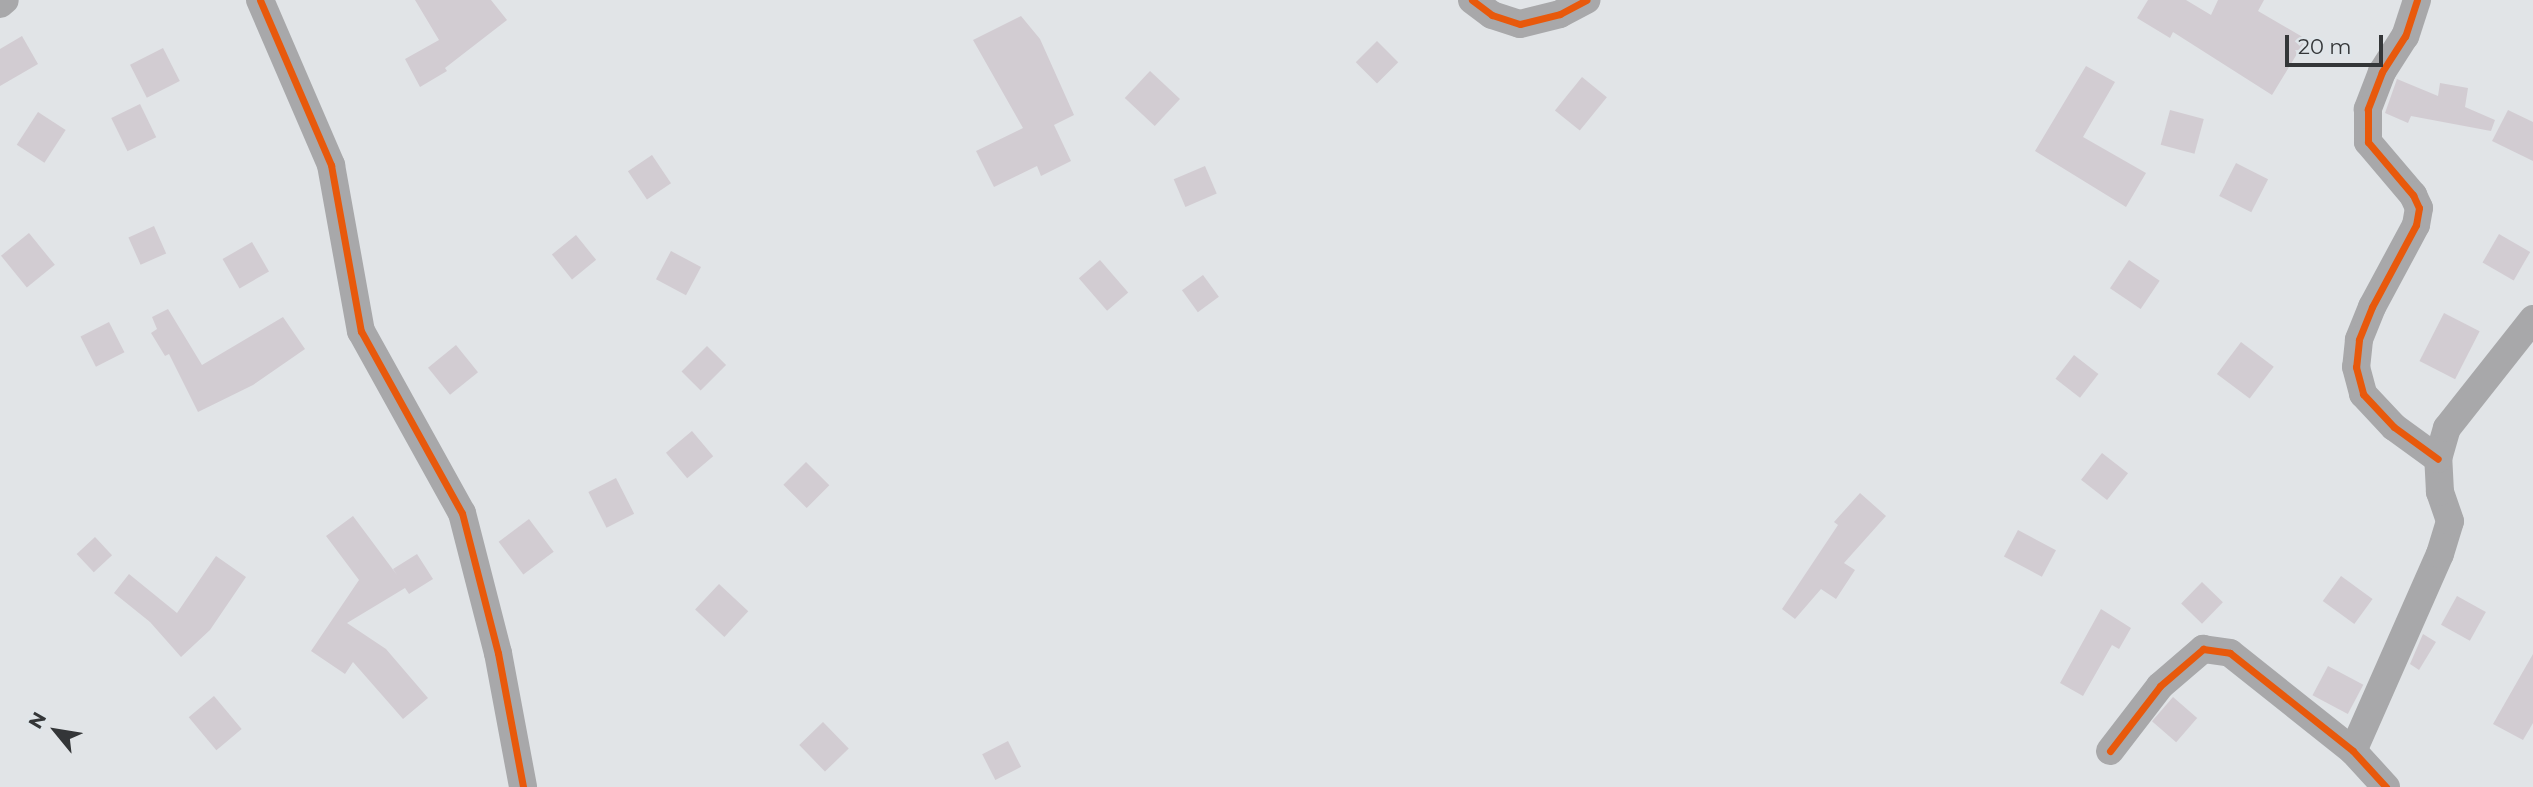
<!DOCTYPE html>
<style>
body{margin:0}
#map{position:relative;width:2533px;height:787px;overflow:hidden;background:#e1e4e7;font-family:Montserrat,sans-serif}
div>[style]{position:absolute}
.building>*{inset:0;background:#d2ccd2;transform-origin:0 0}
.minor>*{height:28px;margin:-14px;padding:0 14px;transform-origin:14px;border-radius:14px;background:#a8a8aa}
.cycleway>*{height:7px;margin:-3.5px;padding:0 3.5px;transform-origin:3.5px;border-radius:3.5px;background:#e8590c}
span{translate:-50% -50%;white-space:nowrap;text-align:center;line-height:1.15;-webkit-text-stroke:5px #dfe5e9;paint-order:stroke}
.north{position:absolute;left:21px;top:696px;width:70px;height:70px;-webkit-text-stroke:5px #dfe5e9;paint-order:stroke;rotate:300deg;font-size:19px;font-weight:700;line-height:28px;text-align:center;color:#343638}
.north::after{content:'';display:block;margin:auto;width:24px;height:32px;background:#343638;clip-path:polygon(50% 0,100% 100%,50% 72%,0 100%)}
.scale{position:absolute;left:2285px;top:35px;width:98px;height:32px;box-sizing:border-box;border:4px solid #343638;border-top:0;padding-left:9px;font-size:21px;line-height:24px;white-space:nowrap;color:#343638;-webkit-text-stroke:5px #dfe5e9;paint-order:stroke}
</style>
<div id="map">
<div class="building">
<div style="clip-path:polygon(415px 0,491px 0,507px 20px,445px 68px,447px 71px,420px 87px,405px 59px,439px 40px)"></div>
<div style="clip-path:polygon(2148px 0,2186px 0,2211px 15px,2218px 0,2264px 0,2258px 11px,2306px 39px,2272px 95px,2173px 32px,2170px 38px,2137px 18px)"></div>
<div style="clip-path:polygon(1021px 16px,1040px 39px,1074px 115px,1054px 125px,1071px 161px,1041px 176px,1037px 166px,994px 187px,976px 151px,1023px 128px,973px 40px)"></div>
<div style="clip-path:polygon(22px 36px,38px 64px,0 86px,0 49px)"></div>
<div style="left:1377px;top:41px;width:30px;height:30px;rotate:45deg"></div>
<div style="left:163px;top:48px;width:37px;height:37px;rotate:63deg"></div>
<div style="clip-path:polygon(2086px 66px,2115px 82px,2083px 137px,2146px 173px,2126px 207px,2035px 151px)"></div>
<div style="left:1150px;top:71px;width:41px;height:37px;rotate:43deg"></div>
<div style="left:1582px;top:77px;width:32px;height:43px;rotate:39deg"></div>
<div style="clip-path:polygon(2397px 79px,2438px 96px,2440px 83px,2468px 88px,2465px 107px,2495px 120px,2491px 131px,2411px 116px,2408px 123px,2385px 113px)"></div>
<div style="left:140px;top:104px;width:37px;height:32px;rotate:64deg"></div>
<div style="left:2170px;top:110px;width:35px;height:36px;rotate:15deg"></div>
<div style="clip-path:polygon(2508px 110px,2533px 122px,2533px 161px,2492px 141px)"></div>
<div style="left:38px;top:112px;width:33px;height:39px;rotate:33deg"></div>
<div style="left:652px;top:155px;width:34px;height:29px;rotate:56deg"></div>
<div style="left:2236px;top:163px;width:36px;height:37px;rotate:27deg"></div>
<div style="left:1205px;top:166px;width:30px;height:34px;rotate:67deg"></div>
<div style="left:154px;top:226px;width:30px;height:28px;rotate:66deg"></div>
<div style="left:29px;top:233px;width:41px;height:36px;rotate:51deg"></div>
<div style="left:2499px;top:234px;width:36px;height:33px;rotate:30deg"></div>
<div style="left:576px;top:235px;width:32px;height:31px;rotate:51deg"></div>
<div style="left:252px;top:242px;width:34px;height:34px;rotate:60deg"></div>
<div style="left:671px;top:251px;width:34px;height:32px;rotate:28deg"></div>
<div style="left:1100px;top:260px;width:43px;height:28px;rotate:49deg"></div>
<div style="left:2129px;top:260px;width:37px;height:34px;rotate:34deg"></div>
<div style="left:1203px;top:275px;width:27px;height:26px;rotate:54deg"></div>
<div style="clip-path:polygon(168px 309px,202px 365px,283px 317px,305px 349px,253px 385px,198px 412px,169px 354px,165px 356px,151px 333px,157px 329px,152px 317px)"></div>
<div style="left:2444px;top:313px;width:40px;height:54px;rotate:27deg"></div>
<div style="left:109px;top:322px;width:34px;height:32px;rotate:63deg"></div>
<div style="left:2241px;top:342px;width:41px;height:40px;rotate:37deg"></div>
<div style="left:456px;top:345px;width:35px;height:36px;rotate:51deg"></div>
<div style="left:707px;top:346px;width:27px;height:36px;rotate:45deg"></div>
<div style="left:2074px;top:355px;width:31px;height:30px;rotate:38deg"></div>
<div style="left:692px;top:431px;width:33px;height:34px;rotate:50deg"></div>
<div style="left:2102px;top:453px;width:33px;height:34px;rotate:38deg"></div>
<div style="left:806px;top:462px;width:33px;height:32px;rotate:45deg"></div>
<div style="left:616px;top:478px;width:40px;height:31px;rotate:63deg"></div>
<div style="clip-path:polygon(1860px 493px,1886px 516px,1844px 563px,1855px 570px,1836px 599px,1821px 589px,1795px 619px,1782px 609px,1838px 525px,1834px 522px)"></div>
<div style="clip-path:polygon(353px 516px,397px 575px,393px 569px,417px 554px,433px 579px,409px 594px,405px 588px,347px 623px,386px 649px,428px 698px,403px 719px,353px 662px,345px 674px,311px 651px,359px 580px,326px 536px)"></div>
<div style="left:529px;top:519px;width:41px;height:38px;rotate:53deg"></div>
<div style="left:2018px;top:530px;width:43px;height:30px;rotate:28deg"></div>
<div style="left:95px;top:537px;width:25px;height:25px;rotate:47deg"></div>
<div style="clip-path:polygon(216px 556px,246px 577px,210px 630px,181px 657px,150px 622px,114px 593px,129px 574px,177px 613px)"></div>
<div style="left:2341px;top:576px;width:39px;height:31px;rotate:36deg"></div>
<div style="left:2202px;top:582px;width:29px;height:30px;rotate:44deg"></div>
<div style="left:719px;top:584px;width:40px;height:35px;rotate:43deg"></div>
<div style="left:2457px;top:596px;width:33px;height:33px;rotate:29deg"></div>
<div style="clip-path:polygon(2101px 609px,2131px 628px,2119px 649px,2112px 645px,2083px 696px,2060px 683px)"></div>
<div style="clip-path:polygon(2423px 634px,2436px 642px,2419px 670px,2410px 664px)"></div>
<div style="clip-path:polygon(2533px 654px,2533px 723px,2523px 740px,2493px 724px)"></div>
<div style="left:2328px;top:666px;width:40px;height:33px;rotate:28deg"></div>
<div style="left:214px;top:696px;width:43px;height:33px;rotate:50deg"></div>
<div style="left:2173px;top:697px;width:32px;height:32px;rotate:41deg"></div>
<div style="left:823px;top:722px;width:37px;height:33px;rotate:46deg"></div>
<div style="left:1008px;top:741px;width:29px;height:29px;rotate:63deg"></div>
</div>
<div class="minor">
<div style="left:260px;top:0;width:180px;rotate:66.7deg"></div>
<div style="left:331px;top:165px;width:169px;rotate:79.8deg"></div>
<div style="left:361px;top:331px;width:208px;rotate:61deg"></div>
<div style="left:462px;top:513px;width:145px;rotate:75.6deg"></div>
<div style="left:498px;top:653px;width:136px;rotate:79.4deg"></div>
<div style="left:1472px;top:0;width:25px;rotate:37deg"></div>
<div style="left:1492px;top:15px;width:29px;rotate:18deg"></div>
<div style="left:1520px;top:24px;width:41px;rotate:-14deg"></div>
<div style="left:1560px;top:14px;width:30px;rotate:-28deg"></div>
<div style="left:2417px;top:0;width:38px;rotate:108deg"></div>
<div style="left:2405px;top:36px;width:43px;rotate:122.6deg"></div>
<div style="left:2382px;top:72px;width:40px;rotate:111deg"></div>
<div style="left:2368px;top:109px;width:33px;rotate:90deg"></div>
<div style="left:2368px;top:142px;width:70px;rotate:49.7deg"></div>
<div style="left:2413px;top:195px;width:14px;rotate:65deg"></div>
<div style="left:2419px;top:208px;width:17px;rotate:100deg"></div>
<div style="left:2416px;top:225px;width:93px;rotate:118.2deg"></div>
<div style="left:2372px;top:307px;width:35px;rotate:112deg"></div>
<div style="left:2359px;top:340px;width:27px;rotate:96deg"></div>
<div style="left:2356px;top:367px;width:28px;rotate:75deg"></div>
<div style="left:2363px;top:394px;width:45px;rotate:46.8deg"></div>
<div style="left:2394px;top:427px;width:54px;rotate:36deg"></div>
<div style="left:0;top:4px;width:6px;rotate:-39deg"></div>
<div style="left:2110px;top:751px;width:82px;rotate:-52.4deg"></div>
<div style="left:2160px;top:686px;width:57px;rotate:-40.7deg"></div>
<div style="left:2203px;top:649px;width:27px;rotate:8deg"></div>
<div style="left:2230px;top:653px;width:157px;rotate:38.5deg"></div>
<div style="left:2353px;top:751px;width:49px;rotate:47.5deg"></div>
<div style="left:2353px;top:751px;width:215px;rotate:-66.2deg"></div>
<div style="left:2440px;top:554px;width:34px;rotate:-73deg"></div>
<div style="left:2450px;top:521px;width:31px;rotate:-109deg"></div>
<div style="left:2440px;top:492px;width:33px;rotate:-93deg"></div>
<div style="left:2438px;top:459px;width:32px;rotate:-74deg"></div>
<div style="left:2447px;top:428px;width:139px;rotate:-51.7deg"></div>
</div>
<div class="cycleway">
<div style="left:260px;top:0;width:180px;rotate:66.7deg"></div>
<div style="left:331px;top:165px;width:169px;rotate:79.8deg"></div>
<div style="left:361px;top:331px;width:208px;rotate:61deg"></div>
<div style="left:462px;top:513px;width:145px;rotate:75.6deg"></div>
<div style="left:498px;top:653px;width:136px;rotate:79.4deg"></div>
<div style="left:1472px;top:0;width:25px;rotate:37deg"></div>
<div style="left:1492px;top:15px;width:29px;rotate:18deg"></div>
<div style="left:1520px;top:24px;width:41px;rotate:-14deg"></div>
<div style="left:1560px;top:14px;width:30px;rotate:-28deg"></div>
<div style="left:2417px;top:0;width:38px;rotate:108deg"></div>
<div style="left:2405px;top:36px;width:43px;rotate:122.6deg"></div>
<div style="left:2382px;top:72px;width:40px;rotate:111deg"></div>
<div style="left:2368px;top:109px;width:33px;rotate:90deg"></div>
<div style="left:2368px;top:142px;width:70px;rotate:49.7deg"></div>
<div style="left:2413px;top:195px;width:14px;rotate:65deg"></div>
<div style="left:2419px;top:208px;width:17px;rotate:100deg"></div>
<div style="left:2416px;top:225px;width:93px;rotate:118.2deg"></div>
<div style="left:2372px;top:307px;width:35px;rotate:112deg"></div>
<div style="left:2359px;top:340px;width:27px;rotate:96deg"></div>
<div style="left:2356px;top:367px;width:28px;rotate:75deg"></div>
<div style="left:2363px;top:394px;width:45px;rotate:46.8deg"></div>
<div style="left:2394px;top:427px;width:54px;rotate:36deg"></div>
<div style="left:2110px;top:751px;width:82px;rotate:-52.4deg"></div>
<div style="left:2160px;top:686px;width:57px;rotate:-40.7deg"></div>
<div style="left:2203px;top:649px;width:27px;rotate:8deg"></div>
<div style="left:2230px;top:653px;width:157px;rotate:38.5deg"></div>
<div style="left:2353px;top:751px;width:49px;rotate:47.5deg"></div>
</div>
<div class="north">N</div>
<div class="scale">20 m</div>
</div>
